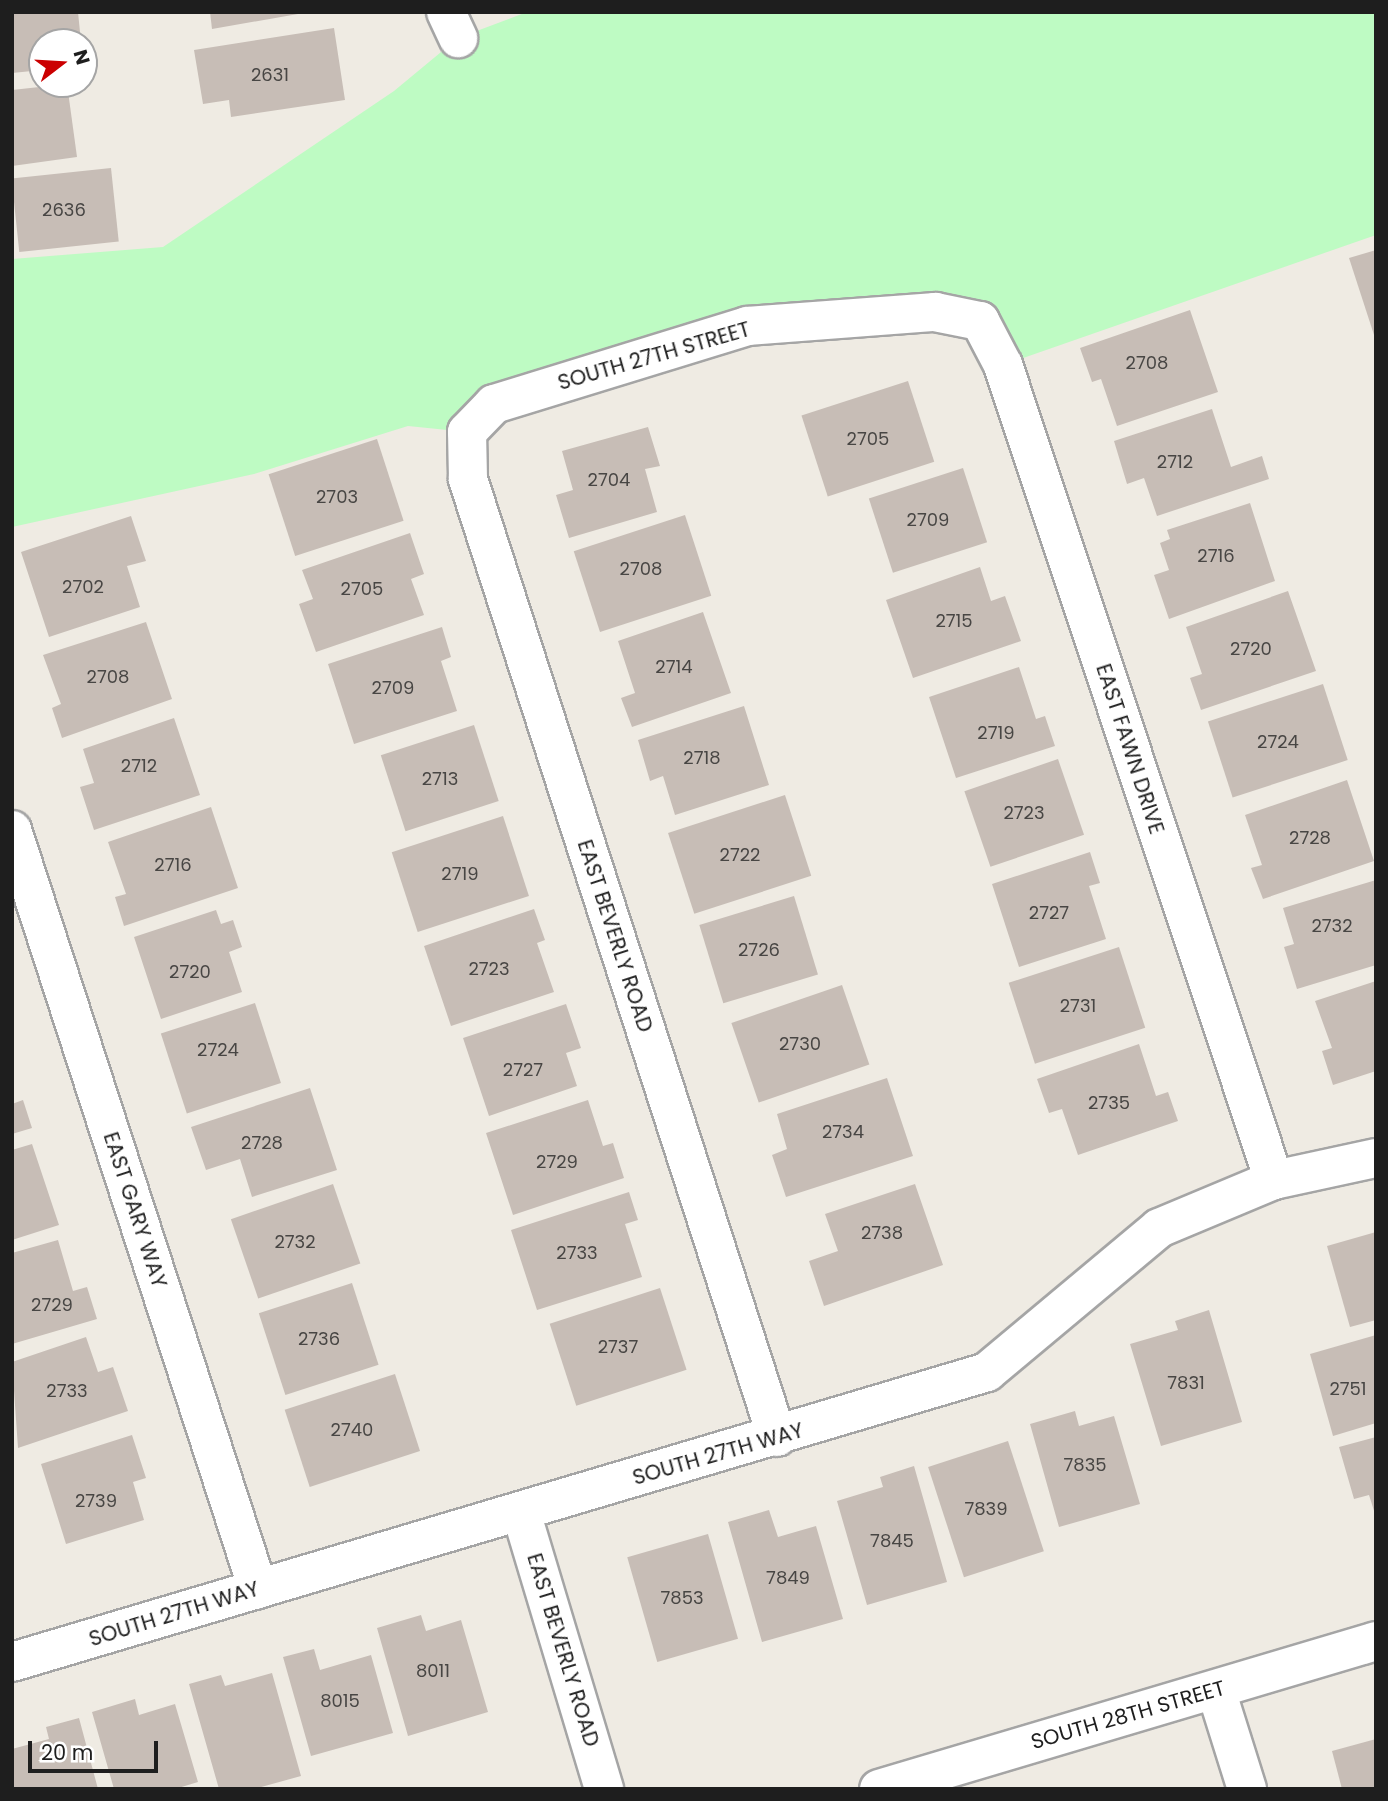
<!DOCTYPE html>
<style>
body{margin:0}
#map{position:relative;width:1388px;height:1801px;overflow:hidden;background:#efebe3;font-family:Poppins,sans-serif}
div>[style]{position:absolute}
.park>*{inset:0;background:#befbc3}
.building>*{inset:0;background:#c7bdb6;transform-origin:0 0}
.roads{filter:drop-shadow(2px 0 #a5a5a5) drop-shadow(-2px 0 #a5a5a5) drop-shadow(0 2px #a5a5a5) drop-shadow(0 -2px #a5a5a5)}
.minor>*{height:38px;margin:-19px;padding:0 19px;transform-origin:19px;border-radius:19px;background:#fff}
span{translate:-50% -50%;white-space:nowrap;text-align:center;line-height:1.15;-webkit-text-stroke:5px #fff;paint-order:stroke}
.number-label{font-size:18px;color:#484644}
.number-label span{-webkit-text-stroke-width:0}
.street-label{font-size:21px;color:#1e1e1e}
.frame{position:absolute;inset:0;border:14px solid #1e1e1e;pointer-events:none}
.north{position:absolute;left:28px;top:28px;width:70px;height:70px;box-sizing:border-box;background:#fff;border:2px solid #a5a5a5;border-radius:50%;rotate:73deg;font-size:19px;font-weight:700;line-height:28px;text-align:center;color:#1e1e1e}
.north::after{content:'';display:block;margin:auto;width:24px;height:32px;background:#cb0001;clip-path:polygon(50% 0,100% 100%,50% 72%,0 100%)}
.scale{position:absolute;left:28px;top:1741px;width:130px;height:32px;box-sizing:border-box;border:4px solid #1e1e1e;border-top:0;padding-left:9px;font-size:21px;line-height:24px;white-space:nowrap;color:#1e1e1e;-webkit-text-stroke:5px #fff;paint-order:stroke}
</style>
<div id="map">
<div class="park">
<div style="clip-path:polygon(527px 12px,1376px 12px,1376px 235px,1003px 365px,980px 322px,747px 326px,467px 432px,408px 426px,254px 474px,12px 527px,12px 259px,163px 247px,394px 91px,458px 38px)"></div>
</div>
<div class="building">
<div style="clip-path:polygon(12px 12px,78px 12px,81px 42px,42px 42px,42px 70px,12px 73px)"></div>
<div style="clip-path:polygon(210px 12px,298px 12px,298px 14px,212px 29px)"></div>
<div style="clip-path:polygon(334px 28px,345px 100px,231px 117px,229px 100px,203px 104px,194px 50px)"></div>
<div style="clip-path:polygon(67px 84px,77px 157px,12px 166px,12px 90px)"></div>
<div style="left:111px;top:168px;width:74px;height:100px;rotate:84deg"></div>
<div style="clip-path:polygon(1376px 250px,1376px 338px,1375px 338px,1349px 258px)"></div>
<div style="clip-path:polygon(1190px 310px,1218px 392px,1117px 426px,1101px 379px,1092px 382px,1080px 348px)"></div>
<div style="left:908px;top:381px;width:85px;height:112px;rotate:72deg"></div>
<div style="clip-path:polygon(1212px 409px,1231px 467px,1262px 456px,1269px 479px,1157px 516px,1144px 478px,1127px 484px,1114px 441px)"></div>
<div style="clip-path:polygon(648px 427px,660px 466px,645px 469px,657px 512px,569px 538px,556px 495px,573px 490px,562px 451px)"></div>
<div style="left:377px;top:439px;width:86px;height:114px;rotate:72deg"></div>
<div style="left:963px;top:468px;width:78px;height:99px;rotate:72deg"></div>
<div style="clip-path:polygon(1250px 503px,1275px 581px,1169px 619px,1154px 575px,1169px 570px,1160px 543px,1170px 539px,1167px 530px)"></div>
<div style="left:685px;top:515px;width:85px;height:117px;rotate:72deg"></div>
<div style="clip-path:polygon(131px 516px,146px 561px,127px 566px,140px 607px,49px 637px,21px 552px)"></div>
<div style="clip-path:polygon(410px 533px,424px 574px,411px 579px,424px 615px,316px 652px,299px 604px,313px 599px,302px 570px)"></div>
<div style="clip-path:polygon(980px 567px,991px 601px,1005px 596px,1021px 641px,913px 678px,886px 600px)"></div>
<div style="clip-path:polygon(1288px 591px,1316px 671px,1201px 710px,1190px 678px,1202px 674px,1186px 627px)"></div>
<div style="clip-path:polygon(703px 612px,731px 693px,632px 727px,621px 698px,635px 693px,618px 641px)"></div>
<div style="clip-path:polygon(146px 622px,172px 699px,62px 738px,52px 708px,61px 704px,43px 655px)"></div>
<div style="clip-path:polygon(442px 627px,451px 657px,441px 661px,457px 711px,354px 744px,328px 664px)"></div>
<div style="clip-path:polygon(1019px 667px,1036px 719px,1045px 716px,1055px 746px,956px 778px,929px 697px)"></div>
<div style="left:1323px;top:684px;width:80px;height:121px;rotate:72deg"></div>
<div style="clip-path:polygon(744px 706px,769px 785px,675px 815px,663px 776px,650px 781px,638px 740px)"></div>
<div style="clip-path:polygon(174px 718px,200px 795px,94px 830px,80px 787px,94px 783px,83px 749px)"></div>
<div style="left:474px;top:725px;width:80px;height:98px;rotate:72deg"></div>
<div style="left:1058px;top:759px;width:80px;height:99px;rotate:71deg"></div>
<div style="clip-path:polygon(1347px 780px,1374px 861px,1263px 899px,1251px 868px,1262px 865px,1245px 815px)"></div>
<div style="left:785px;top:795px;width:85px;height:123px;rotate:72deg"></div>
<div style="clip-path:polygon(211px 807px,238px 888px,124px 926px,115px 897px,126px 894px,108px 842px)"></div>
<div style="left:503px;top:816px;width:84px;height:117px;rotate:72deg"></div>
<div style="clip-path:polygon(1090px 852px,1100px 883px,1089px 886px,1106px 939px,1019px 967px,992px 884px)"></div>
<div style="clip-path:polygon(1376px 880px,1376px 965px,1297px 989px,1284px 947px,1294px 944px,1283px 908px)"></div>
<div style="left:794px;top:896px;width:82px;height:99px;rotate:73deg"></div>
<div style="clip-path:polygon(534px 909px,545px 940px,537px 943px,554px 992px,451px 1026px,424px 946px)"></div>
<div style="clip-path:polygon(216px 910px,221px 924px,233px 920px,242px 947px,229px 952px,242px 992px,161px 1019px,134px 937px)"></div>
<div style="left:1119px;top:947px;width:85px;height:116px;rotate:72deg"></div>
<div style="clip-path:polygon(1376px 981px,1376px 1071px,1333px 1085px,1322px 1051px,1332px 1048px,1315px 1001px)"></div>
<div style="left:842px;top:985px;width:84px;height:117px;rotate:71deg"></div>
<div style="left:255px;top:1003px;width:84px;height:99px;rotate:72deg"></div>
<div style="clip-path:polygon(566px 1004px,581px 1048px,566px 1053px,577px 1086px,489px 1116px,463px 1038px)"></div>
<div style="clip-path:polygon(1139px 1044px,1156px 1096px,1168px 1092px,1178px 1121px,1078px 1155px,1062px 1109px,1049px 1113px,1037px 1079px)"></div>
<div style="clip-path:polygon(887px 1078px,913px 1156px,786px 1197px,772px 1155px,787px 1149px,777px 1114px)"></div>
<div style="clip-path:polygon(310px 1088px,337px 1170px,252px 1197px,240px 1159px,206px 1170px,191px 1127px)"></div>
<div style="clip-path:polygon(23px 1100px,32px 1128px,12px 1134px,12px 1104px)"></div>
<div style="clip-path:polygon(588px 1100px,603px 1146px,613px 1143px,624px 1178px,513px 1215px,486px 1133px)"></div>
<div style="clip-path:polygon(32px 1144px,59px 1225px,12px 1240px,12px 1150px)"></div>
<div style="left:333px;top:1184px;width:84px;height:108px;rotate:71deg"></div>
<div style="clip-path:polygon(915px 1184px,943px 1265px,824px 1306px,809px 1261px,838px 1251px,825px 1214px)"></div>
<div style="clip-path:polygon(629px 1192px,638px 1220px,625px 1224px,642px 1277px,537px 1310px,511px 1230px)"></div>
<div style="clip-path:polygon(1376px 1232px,1376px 1320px,1350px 1327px,1327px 1246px)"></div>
<div style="clip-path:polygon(58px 1240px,73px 1291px,87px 1287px,97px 1319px,12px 1344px,12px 1253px)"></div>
<div style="left:352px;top:1283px;width:86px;height:98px;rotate:72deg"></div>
<div style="left:660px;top:1288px;width:86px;height:116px;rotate:72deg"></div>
<div style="clip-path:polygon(1209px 1310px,1242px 1422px,1161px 1446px,1130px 1344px,1178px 1330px,1175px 1321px)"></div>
<div style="clip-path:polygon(1376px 1335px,1376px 1423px,1333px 1436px,1310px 1354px)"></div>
<div style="clip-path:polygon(86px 1337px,98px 1372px,113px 1367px,128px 1411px,18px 1448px,12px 1362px)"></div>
<div style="left:395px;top:1374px;width:81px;height:116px;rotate:72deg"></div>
<div style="clip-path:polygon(1075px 1411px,1079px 1426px,1114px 1416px,1140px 1504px,1059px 1527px,1030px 1424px)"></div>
<div style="clip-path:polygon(132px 1435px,146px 1478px,133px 1482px,144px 1520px,66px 1544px,41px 1464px)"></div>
<div style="clip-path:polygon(1376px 1437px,1376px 1514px,1375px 1514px,1369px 1495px,1354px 1499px,1339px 1447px)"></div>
<div style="left:1008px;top:1441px;width:116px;height:84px;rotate:72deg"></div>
<div style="clip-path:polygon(914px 1466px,947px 1582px,867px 1605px,837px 1501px,883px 1487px,880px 1477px)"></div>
<div style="clip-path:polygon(769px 1510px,778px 1537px,816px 1526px,843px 1619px,762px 1642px,728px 1522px)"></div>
<div style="left:708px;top:1534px;width:109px;height:84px;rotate:74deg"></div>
<div style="clip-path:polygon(421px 1615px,426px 1631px,461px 1620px,488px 1712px,408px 1736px,377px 1628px)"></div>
<div style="clip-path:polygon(314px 1649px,320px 1670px,371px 1655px,393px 1733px,311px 1756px,283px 1657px)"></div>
<div style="clip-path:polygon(272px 1673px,301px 1776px,254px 1789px,219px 1789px,189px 1684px,221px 1675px,225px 1686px)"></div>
<div style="clip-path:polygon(135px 1699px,139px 1715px,175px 1704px,198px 1782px,175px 1789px,114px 1789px,92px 1712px)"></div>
<div style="clip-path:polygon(79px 1718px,98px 1789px,12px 1789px,12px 1749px,49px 1739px,46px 1727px)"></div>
<div style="clip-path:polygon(1376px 1739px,1376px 1789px,1342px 1789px,1332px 1751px)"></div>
</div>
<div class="roads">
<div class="minor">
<div style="left:446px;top:12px;width:29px;rotate:65deg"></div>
<div style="left:12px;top:830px;width:798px;rotate:72.04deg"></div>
<div style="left:777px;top:1437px;width:1007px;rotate:-107.88deg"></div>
<div style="left:468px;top:479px;width:47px;rotate:-91.2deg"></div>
<div style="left:467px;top:432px;width:39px;rotate:-46deg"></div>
<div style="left:494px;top:404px;width:265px;rotate:-17.1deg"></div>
<div style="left:747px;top:326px;width:189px;rotate:-4.3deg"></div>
<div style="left:935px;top:312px;width:46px;rotate:11.3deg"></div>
<div style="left:980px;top:321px;width:50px;rotate:62.4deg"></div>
<div style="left:1003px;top:365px;width:859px;rotate:71.61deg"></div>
<div style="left:521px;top:1512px;width:289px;rotate:73.3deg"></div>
<div style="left:12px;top:1662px;width:1017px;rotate:-16.56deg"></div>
<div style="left:987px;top:1372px;width:224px;rotate:-39.9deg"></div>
<div style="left:1159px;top:1228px;width:125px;rotate:-22.7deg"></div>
<div style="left:1274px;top:1180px;width:104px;rotate:-12.2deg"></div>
<div style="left:1216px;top:1690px;width:104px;rotate:72.6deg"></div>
<div style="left:879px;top:1789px;width:519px;rotate:-16.58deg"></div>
</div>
</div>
<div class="number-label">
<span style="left:270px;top:75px">2631</span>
<span style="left:64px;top:210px">2636</span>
<span style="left:1147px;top:363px">2708</span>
<span style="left:868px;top:439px">2705</span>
<span style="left:1175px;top:462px">2712</span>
<span style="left:609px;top:480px">2704</span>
<span style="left:337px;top:497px">2703</span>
<span style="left:928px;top:520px">2709</span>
<span style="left:1216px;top:556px">2716</span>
<span style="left:641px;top:569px">2708</span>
<span style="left:83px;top:587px">2702</span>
<span style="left:362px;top:589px">2705</span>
<span style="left:954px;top:621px">2715</span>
<span style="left:1251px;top:649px">2720</span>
<span style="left:674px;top:667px">2714</span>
<span style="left:108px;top:677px">2708</span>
<span style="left:393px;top:688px">2709</span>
<span style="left:996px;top:733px">2719</span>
<span style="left:1278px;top:742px">2724</span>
<span style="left:702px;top:758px">2718</span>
<span style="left:139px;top:766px">2712</span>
<span style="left:440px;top:779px">2713</span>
<span style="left:1024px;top:813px">2723</span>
<span style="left:1310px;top:838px">2728</span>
<span style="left:740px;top:855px">2722</span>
<span style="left:173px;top:865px">2716</span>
<span style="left:460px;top:874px">2719</span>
<span style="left:1049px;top:913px">2727</span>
<span style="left:1332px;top:926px">2732</span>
<span style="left:759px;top:950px">2726</span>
<span style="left:489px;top:969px">2723</span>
<span style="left:190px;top:972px">2720</span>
<span style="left:1078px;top:1006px">2731</span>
<span style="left:800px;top:1044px">2730</span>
<span style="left:218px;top:1050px">2724</span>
<span style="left:523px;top:1070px">2727</span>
<span style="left:1109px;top:1103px">2735</span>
<span style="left:843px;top:1132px">2734</span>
<span style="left:262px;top:1143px">2728</span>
<span style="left:557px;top:1162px">2729</span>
<span style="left:882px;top:1233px">2738</span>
<span style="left:295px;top:1242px">2732</span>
<span style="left:577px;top:1253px">2733</span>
<span style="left:52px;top:1305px">2729</span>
<span style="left:319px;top:1339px">2736</span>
<span style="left:618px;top:1347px">2737</span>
<span style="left:1186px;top:1383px">7831</span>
<span style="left:1348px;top:1389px">2751</span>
<span style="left:67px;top:1391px">2733</span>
<span style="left:352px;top:1430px">2740</span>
<span style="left:1085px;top:1465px">7835</span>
<span style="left:96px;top:1501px">2739</span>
<span style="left:986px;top:1509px">7839</span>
<span style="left:892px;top:1541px">7845</span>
<span style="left:788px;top:1578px">7849</span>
<span style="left:682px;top:1598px">7853</span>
<span style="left:433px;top:1671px">8011</span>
<span style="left:340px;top:1701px">8015</span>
</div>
<div class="street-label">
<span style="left:654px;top:356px;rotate:-16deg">SOUTH 27TH STREET</span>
<span style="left:1130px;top:749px;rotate:72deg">EAST FAWN DRIVE</span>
<span style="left:615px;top:936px;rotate:72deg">EAST BEVERLY ROAD</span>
<span style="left:135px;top:1210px;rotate:72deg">EAST GARY WAY</span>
<span style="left:718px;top:1454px;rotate:-16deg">SOUTH 27TH WAY</span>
<span style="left:174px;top:1614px;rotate:-17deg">SOUTH 27TH WAY</span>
<span style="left:563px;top:1650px;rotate:73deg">EAST BEVERLY ROAD</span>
<span style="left:1128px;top:1715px;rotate:-16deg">SOUTH 28TH STREET</span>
</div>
<div class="frame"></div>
<div class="north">N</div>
<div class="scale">20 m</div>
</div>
